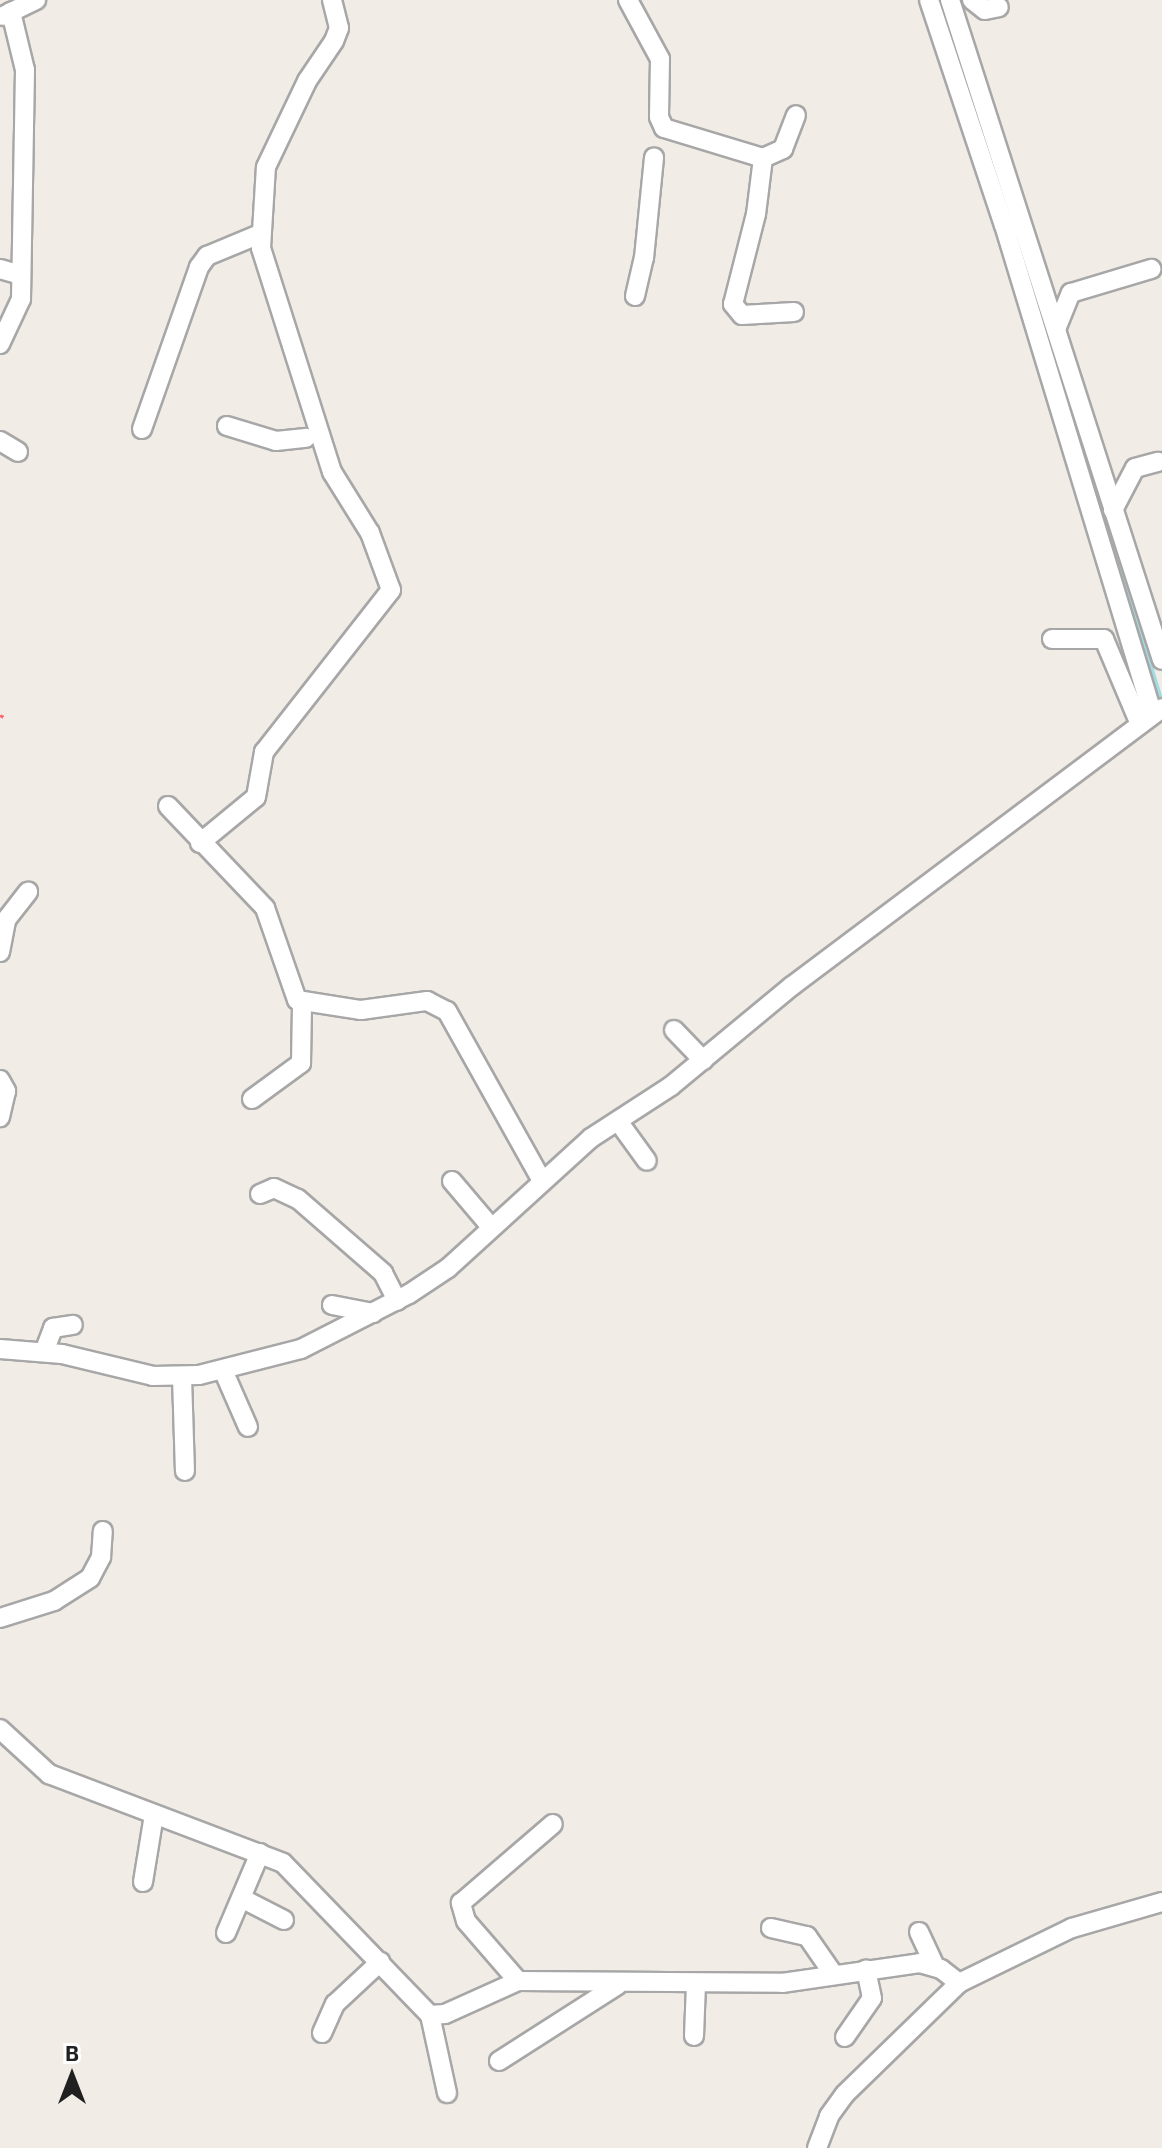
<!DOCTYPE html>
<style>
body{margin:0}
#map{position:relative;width:1162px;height:2148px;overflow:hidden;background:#f1ece6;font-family:"Exo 2",sans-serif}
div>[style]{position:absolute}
.stream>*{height:5px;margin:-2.5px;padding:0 2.5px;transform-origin:2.5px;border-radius:2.5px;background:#a2dce3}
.path>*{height:3px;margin-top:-1.5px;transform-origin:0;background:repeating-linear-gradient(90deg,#ff696d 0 4px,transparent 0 8px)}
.roads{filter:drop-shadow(2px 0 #a7a7a7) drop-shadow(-2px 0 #a7a7a7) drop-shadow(0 2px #a7a7a7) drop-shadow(0 -2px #a7a7a7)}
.minor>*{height:18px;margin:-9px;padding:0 9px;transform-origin:9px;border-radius:9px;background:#fff}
span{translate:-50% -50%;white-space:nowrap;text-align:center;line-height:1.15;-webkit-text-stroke:6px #fff;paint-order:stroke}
.north{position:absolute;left:32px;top:2036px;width:80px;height:80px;-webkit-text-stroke:6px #fff;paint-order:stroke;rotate:0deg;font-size:22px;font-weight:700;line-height:32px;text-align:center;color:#202020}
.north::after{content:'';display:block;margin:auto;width:28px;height:36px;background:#202020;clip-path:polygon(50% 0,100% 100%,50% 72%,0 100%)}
</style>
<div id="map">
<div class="stream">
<div style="left:940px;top:0;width:159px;rotate:72deg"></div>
<div style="left:1023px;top:256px;width:469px;rotate:72.8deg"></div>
</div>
<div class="path">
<div style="left:0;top:715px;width:7px;rotate:27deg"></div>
</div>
<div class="roads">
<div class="minor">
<div style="left:628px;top:0;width:67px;rotate:61.5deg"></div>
<div style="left:660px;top:59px;width:58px;rotate:91deg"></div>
<div style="left:659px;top:117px;width:12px;rotate:66deg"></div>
<div style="left:664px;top:128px;width:103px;rotate:16.9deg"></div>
<div style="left:763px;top:158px;width:22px;rotate:-24deg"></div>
<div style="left:783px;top:149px;width:36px;rotate:-69deg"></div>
<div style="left:929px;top:0;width:237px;rotate:71.6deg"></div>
<div style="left:1004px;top:225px;width:509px;rotate:73.1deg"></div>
<div style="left:950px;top:0;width:693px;rotate:72.19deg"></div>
<div style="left:972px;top:0;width:16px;rotate:38deg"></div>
<div style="left:985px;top:10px;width:14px;rotate:-12deg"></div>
<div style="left:3px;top:16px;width:37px;rotate:-26deg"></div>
<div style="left:763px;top:158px;width:56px;rotate:97.1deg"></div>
<div style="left:756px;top:214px;width:93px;rotate:104.3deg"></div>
<div style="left:733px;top:304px;width:14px;rotate:51deg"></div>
<div style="left:742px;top:315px;width:52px;rotate:-3.3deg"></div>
<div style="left:0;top:269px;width:22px;rotate:16deg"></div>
<div style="left:635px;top:296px;width:39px;rotate:-77deg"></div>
<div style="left:644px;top:258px;width:101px;rotate:-84.3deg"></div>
<div style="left:1057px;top:327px;width:37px;rotate:-68deg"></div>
<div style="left:1071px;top:293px;width:84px;rotate:-16.7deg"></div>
<div style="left:0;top:344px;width:50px;rotate:-65deg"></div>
<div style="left:21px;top:299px;width:229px;rotate:-89deg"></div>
<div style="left:25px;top:70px;width:60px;rotate:-103.6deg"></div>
<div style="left:227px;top:426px;width:51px;rotate:17deg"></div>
<div style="left:276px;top:441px;width:30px;rotate:-6deg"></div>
<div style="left:142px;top:429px;width:172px;rotate:-70.6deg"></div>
<div style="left:199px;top:267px;width:14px;rotate:-54deg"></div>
<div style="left:207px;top:256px;width:57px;rotate:-22.5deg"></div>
<div style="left:0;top:441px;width:21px;rotate:31deg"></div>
<div style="left:1113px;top:510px;width:47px;rotate:-62.4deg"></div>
<div style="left:1135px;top:468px;width:24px;rotate:-15deg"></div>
<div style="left:1052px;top:639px;width:52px"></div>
<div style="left:1104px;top:639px;width:90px;rotate:67.1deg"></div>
<div style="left:168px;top:806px;width:141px;rotate:46.4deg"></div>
<div style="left:265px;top:908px;width:97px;rotate:70.8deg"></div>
<div style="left:297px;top:1000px;width:65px;rotate:8.9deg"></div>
<div style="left:361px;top:1010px;width:67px;rotate:-7.8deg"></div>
<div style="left:427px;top:1001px;width:22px;rotate:27deg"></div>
<div style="left:447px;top:1011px;width:193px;rotate:60.8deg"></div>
<div style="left:200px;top:843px;width:72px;rotate:-39.4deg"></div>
<div style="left:256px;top:797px;width:46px;rotate:-79.9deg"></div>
<div style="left:264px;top:752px;width:206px;rotate:-51.9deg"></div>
<div style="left:391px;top:590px;width:61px;rotate:-110.2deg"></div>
<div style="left:370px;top:533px;width:72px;rotate:-121.9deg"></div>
<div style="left:332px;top:472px;width:235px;rotate:-107.6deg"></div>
<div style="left:261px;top:248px;width:81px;rotate:-86.5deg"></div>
<div style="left:266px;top:167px;width:95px;rotate:-64.5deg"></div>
<div style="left:307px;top:81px;width:48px;rotate:-56deg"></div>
<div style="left:334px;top:41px;width:14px;rotate:-69deg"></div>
<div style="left:339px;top:28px;width:29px;rotate:-104deg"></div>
<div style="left:0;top:952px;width:33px;rotate:-79deg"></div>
<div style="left:6px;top:920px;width:36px;rotate:-52deg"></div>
<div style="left:674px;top:1030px;width:42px;rotate:46deg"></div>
<div style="left:0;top:1080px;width:13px;rotate:61deg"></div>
<div style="left:6px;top:1091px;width:27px;rotate:103deg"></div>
<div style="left:252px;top:1099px;width:61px;rotate:-36.3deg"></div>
<div style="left:301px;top:1063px;width:59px;rotate:-89deg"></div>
<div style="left:618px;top:1121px;width:49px;rotate:54.1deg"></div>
<div style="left:452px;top:1181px;width:60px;rotate:49.7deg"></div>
<div style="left:260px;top:1194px;width:15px;rotate:-23deg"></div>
<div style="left:274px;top:1188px;width:26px;rotate:25deg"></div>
<div style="left:298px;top:1199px;width:113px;rotate:41deg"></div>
<div style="left:383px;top:1273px;width:31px;rotate:63deg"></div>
<div style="left:332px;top:1305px;width:42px;rotate:11deg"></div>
<div style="left:0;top:1349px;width:62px;rotate:4.6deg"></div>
<div style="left:62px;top:1354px;width:94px;rotate:13.6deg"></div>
<div style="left:153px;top:1376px;width:46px;rotate:-1.2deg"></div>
<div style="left:199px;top:1375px;width:105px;rotate:-14.3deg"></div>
<div style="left:301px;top:1349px;width:121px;rotate:-27deg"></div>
<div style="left:409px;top:1294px;width:47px;rotate:-33.7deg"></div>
<div style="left:448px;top:1268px;width:193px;rotate:-42.3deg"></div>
<div style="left:591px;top:1138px;width:95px;rotate:-33deg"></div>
<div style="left:671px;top:1086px;width:157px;rotate:-39.6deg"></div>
<div style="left:792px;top:986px;width:463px;rotate:-36.9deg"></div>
<div style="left:44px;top:1352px;width:26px;rotate:-69deg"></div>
<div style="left:53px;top:1328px;width:20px;rotate:-9deg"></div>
<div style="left:223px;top:1370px;width:62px;rotate:66.3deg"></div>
<div style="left:182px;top:1377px;width:94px;rotate:88.2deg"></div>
<div style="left:0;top:1618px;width:57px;rotate:-17.5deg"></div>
<div style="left:54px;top:1601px;width:43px;rotate:-32.6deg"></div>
<div style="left:90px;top:1578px;width:24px;rotate:-62deg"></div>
<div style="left:101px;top:1557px;width:26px;rotate:-86deg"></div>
<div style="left:0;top:1729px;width:67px;rotate:42.6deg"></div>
<div style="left:49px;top:1774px;width:250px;rotate:20.8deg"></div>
<div style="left:283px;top:1863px;width:211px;rotate:46deg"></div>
<div style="left:430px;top:2015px;width:15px;rotate:-4deg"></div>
<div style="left:445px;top:2014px;width:80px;rotate:-24.3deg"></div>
<div style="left:518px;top:1981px;width:264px;rotate:0.4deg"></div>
<div style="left:782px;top:1983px;width:139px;rotate:-8.2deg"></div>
<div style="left:920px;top:1963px;width:22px;rotate:16deg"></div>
<div style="left:941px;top:1969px;width:23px;rotate:38deg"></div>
<div style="left:143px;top:1882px;width:68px;rotate:-80.7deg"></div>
<div style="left:243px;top:1899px;width:46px;rotate:27.1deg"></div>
<div style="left:771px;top:1928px;width:37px;rotate:13deg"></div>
<div style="left:807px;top:1936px;width:47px;rotate:55.3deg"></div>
<div style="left:919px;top:1932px;width:38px;rotate:65deg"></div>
<div style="left:226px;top:1933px;width:87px;rotate:-67deg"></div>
<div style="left:518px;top:1981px;width:79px;rotate:-130.9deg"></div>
<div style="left:466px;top:1921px;width:19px;rotate:-106deg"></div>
<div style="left:461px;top:1903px;width:121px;rotate:-40.7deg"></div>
<div style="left:430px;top:2015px;width:80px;rotate:77.7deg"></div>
<div style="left:322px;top:2033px;width:32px;rotate:-66deg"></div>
<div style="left:335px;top:2004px;width:62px;rotate:-43deg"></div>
<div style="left:694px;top:2036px;width:52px;rotate:-87.8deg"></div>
<div style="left:845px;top:2037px;width:47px;rotate:-55.3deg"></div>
<div style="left:872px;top:1998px;width:29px;rotate:-102deg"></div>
<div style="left:499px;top:2061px;width:141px;rotate:-32.6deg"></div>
<div style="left:817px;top:2148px;width:34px;rotate:-69deg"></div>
<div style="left:829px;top:2116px;width:27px;rotate:-54deg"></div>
<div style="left:845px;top:2094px;width:159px;rotate:-44.2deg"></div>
<div style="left:959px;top:1983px;width:126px;rotate:-26deg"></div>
<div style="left:1072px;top:1928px;width:94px;rotate:-16.1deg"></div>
</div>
</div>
<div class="north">B</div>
</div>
